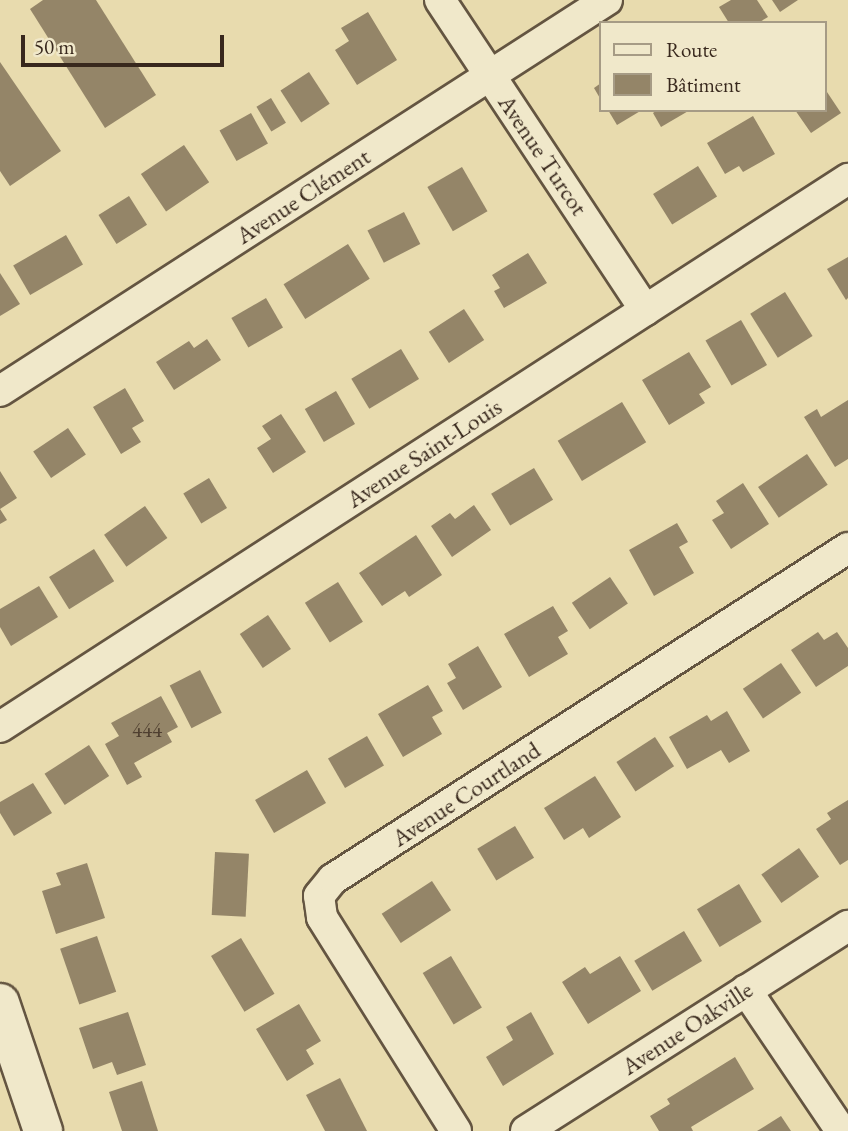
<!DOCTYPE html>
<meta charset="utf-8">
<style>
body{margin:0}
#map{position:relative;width:848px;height:1131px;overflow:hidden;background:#e8dbae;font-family:"EB Garamond",serif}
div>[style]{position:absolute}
.building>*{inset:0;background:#948568;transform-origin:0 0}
.roads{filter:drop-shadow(2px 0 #645541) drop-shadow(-2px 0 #645541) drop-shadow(0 2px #645541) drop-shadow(0 -2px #645541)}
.street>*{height:30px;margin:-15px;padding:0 15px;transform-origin:15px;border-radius:15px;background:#f0e8ca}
.secondary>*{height:38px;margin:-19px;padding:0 19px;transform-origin:19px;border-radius:19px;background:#f0e8ca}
span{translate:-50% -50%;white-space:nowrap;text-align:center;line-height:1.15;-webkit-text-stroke:6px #f0e8ca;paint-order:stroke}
.number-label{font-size:21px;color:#4f3f30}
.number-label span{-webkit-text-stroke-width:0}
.street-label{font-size:24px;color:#38281d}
.legend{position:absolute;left:599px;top:21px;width:228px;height:91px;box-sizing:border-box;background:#f0e8ca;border:2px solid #a69b85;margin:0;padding:9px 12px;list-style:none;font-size:21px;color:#38281d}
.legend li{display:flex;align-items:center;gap:14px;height:35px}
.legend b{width:35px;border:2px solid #a69b85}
.scale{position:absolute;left:21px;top:35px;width:203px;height:32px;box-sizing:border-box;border:4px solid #38281d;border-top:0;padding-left:9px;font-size:21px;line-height:24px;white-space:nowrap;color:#38281d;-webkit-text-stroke:5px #f0e8ca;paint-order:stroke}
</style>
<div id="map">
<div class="building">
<div style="clip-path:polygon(43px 0,96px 0,156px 95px,105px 128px,30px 9px)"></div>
<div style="clip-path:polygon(731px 0,757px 0,768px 17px,758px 23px,729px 23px,719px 7px)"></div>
<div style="clip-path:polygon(772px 0,798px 0,780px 12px)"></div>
<div style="clip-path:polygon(368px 12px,397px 60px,357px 85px,335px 50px,349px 41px,341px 28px)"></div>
<div style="clip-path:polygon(0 62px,61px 151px,10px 186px,0 171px)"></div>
<div style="left:309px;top:72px;width:38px;height:34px;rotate:57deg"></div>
<div style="clip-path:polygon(601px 83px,601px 100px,594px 88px)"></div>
<div style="clip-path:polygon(825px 89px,841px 113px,811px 133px,795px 110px,825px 110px)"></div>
<div style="left:271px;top:98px;width:29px;height:17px;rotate:59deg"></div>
<div style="clip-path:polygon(608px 110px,642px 110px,617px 125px)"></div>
<div style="clip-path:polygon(657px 110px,690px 110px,661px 127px,653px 113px)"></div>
<div style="left:251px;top:113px;width:35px;height:36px;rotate:61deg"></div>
<div style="clip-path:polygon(753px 116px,775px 154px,743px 172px,739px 166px,725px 174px,707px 143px)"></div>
<div style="left:184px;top:145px;width:45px;height:52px;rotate:56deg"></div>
<div style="left:698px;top:166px;width:36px;height:53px;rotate:58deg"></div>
<div style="left:462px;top:167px;width:51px;height:40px;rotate:60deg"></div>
<div style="left:129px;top:196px;width:34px;height:36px;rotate:58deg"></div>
<div style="left:404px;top:212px;width:36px;height:41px;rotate:63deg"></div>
<div style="left:66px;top:235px;width:34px;height:61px;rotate:60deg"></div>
<div style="left:348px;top:244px;width:41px;height:76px;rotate:58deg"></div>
<div style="clip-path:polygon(528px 253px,547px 283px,504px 308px,494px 291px,500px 288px,492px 275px)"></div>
<div style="clip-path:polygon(848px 257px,848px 298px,846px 300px,827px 269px)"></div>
<div style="clip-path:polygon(0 273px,20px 304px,0 316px)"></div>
<div style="left:785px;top:292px;width:52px;height:41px;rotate:58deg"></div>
<div style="left:266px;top:298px;width:34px;height:40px;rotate:60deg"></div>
<div style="left:464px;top:309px;width:37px;height:42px;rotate:57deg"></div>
<div style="left:741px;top:320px;width:52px;height:41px;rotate:60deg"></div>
<div style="clip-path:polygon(207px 339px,221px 360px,174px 390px,156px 362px,189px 341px,194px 348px)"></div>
<div style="left:401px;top:349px;width:35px;height:58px;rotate:59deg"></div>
<div style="clip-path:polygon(689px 352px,711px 387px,699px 394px,705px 403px,669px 425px,642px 380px)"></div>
<div style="clip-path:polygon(125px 388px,144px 421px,132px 428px,141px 442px,121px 454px,93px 407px)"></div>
<div style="left:336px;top:391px;width:38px;height:36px;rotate:60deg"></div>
<div style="clip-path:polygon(848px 400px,848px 459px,835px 467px,804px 417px,817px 409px,821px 417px)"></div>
<div style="left:622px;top:402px;width:47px;height:75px;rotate:59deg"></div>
<div style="clip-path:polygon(281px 414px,306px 452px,273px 473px,257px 448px,271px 439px,262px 426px)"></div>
<div style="left:68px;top:428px;width:32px;height:42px;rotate:56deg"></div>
<div style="left:807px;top:454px;width:37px;height:59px;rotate:56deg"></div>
<div style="left:534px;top:468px;width:37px;height:50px;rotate:59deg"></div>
<div style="clip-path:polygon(0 471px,17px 498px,0 509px,7px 520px,0 524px)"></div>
<div style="left:209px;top:478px;width:35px;height:30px;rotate:59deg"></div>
<div style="clip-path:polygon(743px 483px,769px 524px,731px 549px,712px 520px,724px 513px,716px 501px)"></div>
<div style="clip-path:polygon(474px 505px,491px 530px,452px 557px,431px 526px,450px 513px,455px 519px)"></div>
<div style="left:145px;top:506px;width:39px;height:50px;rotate:55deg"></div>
<div style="clip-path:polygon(677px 523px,688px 542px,679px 547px,694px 573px,654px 596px,629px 550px)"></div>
<div style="clip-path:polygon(416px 535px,442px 575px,409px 597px,405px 591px,382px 606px,359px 573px)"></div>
<div style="left:94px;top:549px;width:38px;height:53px;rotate:58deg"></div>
<div style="left:610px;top:577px;width:32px;height:46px;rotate:56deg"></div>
<div style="left:338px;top:582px;width:47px;height:39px;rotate:58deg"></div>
<div style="clip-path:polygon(39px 586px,58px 617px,11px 646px,0 627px,0 609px)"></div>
<div style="clip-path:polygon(553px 606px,568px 631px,558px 637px,568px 654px,529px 677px,504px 634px)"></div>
<div style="left:268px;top:615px;width:41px;height:34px;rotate:56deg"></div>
<div style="clip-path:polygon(818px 632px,824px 640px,837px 632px,848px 648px,848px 666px,816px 687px,791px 650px)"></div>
<div style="clip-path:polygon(478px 646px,502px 687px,463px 710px,447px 683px,456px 678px,448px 664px)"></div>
<div style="left:781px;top:663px;width:36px;height:46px;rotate:56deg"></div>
<div style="left:200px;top:670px;width:48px;height:34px;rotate:63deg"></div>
<div style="clip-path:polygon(428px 685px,443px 711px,432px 717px,442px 734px,403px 757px,378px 714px)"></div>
<div style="clip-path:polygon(161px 696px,178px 727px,167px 733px,172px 742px,134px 763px,142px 777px,127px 785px,105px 744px,119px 736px,111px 723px)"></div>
<div style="clip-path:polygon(727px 711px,750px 751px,729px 763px,721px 750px,687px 769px,669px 737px,707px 715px,711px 721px)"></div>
<div style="left:367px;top:736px;width:34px;height:45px;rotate:60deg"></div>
<div style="left:655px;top:737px;width:35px;height:46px;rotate:57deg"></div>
<div style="left:89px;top:745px;width:37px;height:53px;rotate:57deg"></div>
<div style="left:307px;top:770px;width:38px;height:60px;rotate:60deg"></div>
<div style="clip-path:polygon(595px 776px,621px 817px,589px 838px,583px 828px,564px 840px,544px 808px)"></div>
<div style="clip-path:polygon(33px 783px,52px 813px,14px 836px,0 813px,0 802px)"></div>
<div style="clip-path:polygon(848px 800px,848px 860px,840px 865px,816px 829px,831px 819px,827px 813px)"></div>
<div style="left:515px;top:826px;width:37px;height:44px;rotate:59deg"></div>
<div style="left:799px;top:848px;width:35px;height:46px;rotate:55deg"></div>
<div style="left:215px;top:852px;width:34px;height:63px;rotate:3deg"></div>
<div style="clip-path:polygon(87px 863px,105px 918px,56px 934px,42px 891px,61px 885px,56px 873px)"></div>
<div style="left:432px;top:881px;width:35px;height:60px;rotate:57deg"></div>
<div style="left:739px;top:884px;width:44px;height:49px;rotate:59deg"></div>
<div style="left:684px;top:931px;width:35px;height:58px;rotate:59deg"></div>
<div style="left:97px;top:936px;width:59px;height:39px;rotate:71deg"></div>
<div style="left:241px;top:938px;width:65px;height:35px;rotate:59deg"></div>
<div style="left:451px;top:956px;width:60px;height:33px;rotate:59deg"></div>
<div style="clip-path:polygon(620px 956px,641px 991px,588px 1024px,562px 982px,585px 967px,590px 974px)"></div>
<div style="clip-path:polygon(299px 1004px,321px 1041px,306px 1050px,314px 1064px,287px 1081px,256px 1029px)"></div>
<div style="clip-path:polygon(128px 1012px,146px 1065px,117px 1075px,112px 1062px,93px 1069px,79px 1028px)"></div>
<div style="clip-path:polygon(531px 1012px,554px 1054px,503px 1086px,486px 1057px,513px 1040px,506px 1027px)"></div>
<div style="clip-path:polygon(735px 1057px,754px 1089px,691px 1127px,693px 1131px,659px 1131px,650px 1116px,670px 1104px,667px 1099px)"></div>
<div style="clip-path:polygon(340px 1078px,367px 1131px,325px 1131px,306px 1095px)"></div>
<div style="clip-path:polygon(142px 1081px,158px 1131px,122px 1131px,109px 1092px)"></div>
<div style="clip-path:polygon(781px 1116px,791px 1131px,757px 1131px)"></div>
</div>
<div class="roads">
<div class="street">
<div style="left:440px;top:0;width:372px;rotate:56.5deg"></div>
<div style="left:0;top:391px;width:722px;rotate:-32.79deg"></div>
<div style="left:0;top:727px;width:1010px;rotate:-32.87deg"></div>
<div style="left:746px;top:990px;width:170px;rotate:56deg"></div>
<div style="left:456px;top:1131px;width:252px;rotate:-122.1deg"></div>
<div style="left:322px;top:917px;width:21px;rotate:-98deg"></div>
<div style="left:319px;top:896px;width:22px;rotate:-51deg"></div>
<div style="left:333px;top:879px;width:612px;rotate:-32.73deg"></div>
<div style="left:526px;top:1131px;width:382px;rotate:-32.5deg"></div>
</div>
<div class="secondary">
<div style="left:0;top:1003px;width:135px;rotate:71.4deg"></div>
</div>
</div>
<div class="number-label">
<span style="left:147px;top:730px">444</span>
</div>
<div class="street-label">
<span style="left:543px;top:155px;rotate:56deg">Avenue Turcot</span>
<span style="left:303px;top:196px;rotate:-33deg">Avenue Clément</span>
<span style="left:424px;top:453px;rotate:-33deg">Avenue Saint-Louis</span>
<span style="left:466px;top:794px;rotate:-33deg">Avenue Courtland</span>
<span style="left:687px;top:1028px;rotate:-33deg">Avenue Oakville</span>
</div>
<ul class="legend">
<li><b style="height:9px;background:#f0e8ca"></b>Route</li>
<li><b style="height:19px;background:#948568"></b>Bâtiment</li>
</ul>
<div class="scale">50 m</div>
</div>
